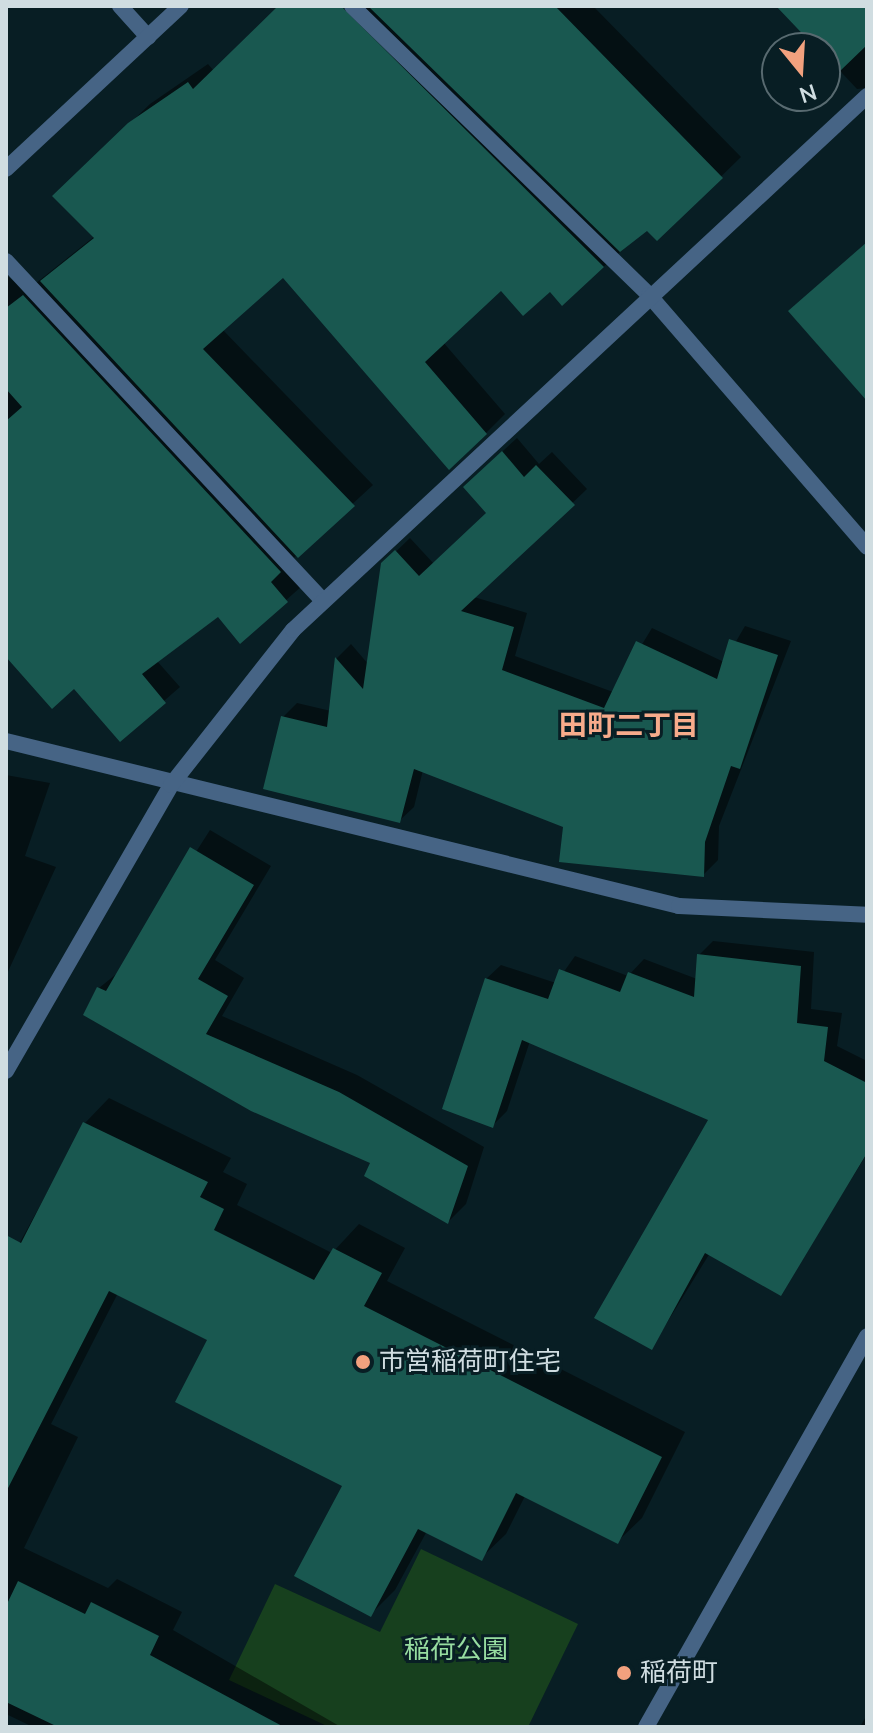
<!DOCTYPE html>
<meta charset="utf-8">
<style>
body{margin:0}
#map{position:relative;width:873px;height:1733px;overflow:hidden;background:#081e24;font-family:"Nunito Sans","Noto Sans JP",sans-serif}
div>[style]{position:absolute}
.green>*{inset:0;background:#17401e}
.shadow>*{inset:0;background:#0007}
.building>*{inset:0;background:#195850}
.service>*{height:16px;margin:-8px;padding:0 8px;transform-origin:8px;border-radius:8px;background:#466485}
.minor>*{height:16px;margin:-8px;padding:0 8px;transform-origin:8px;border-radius:8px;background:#466485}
.tertiary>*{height:16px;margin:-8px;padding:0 8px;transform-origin:8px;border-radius:8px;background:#466485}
.dots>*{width:22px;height:22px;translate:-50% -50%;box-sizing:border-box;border:4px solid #081e24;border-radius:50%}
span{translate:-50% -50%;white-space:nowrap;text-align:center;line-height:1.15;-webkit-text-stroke:6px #081e24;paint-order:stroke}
.poi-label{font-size:26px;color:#d0dde1}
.left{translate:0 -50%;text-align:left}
.park-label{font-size:26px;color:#97dda0}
.neighbourhood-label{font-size:28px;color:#f7ab8b;font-weight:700}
.frame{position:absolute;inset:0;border:8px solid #d0dde1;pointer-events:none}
.north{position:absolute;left:761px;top:32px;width:80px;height:80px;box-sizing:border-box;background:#081e24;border:2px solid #586a70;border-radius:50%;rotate:162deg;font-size:22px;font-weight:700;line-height:32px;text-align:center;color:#d0dde1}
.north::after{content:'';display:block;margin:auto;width:28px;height:36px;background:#f2a17e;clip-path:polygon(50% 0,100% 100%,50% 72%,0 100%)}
</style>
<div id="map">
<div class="green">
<div style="clip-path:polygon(421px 1549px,578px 1624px,528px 1727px,329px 1727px,229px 1680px,275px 1584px,380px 1632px)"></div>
</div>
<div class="shadow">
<div style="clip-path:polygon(280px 6px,593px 6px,741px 157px,657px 239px,647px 228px,563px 303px,550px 289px,501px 288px,443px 342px,505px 414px,486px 433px,283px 275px,222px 329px,373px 485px,285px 566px,302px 586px,240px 641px,218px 615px,157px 661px,180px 687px,120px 739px,74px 686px,6px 654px,6px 275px,26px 291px,95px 236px,55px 196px,150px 104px,208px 64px,214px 71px)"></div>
<div style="clip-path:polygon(779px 6px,867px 6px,867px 88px,857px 89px)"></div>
<div style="clip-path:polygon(517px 438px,539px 464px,552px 452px,587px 489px,474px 597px,527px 613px,515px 656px,613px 692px,652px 628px,724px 662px,745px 626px,791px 641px,719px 826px,718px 860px,703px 875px,423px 770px,414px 807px,399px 821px,283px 717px,297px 703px,331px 711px,337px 658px,351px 644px,369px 665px,383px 564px,410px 538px,434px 564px,488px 512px,480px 472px)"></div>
<div style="clip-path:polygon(6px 775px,50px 783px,25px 856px,56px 867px,6px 976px)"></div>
<div style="clip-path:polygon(210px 830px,271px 866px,215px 960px,244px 978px,222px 1016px,357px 1075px,484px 1147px,466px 1204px,448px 1222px,373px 1162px,99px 988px,120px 971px)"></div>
<div style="clip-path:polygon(713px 941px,814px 952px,811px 1009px,842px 1013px,837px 1046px,867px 1061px,867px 1154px,780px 1294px,710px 1253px,652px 1347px,711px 1119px,530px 1041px,507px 1111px,493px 1125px,486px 979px,501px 965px,556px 983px,575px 956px,628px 976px,644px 959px,697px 979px,699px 955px)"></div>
<div style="clip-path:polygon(109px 1098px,231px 1158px,223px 1172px,247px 1184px,237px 1205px,332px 1253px,359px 1224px,405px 1248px,387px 1281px,685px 1432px,642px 1518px,617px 1542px,525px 1496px,506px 1534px,481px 1558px,427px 1531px,395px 1590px,371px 1614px,344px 1485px,210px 1339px,118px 1293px,51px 1424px,78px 1437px,24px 1548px,108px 1588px,117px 1579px,182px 1612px,173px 1630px,341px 1727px,33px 1727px,6px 1714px,6px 1268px,85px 1123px)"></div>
<div style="clip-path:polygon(867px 1717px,867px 1727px,860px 1727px,865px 1718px)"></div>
</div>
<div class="building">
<div style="clip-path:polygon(278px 6px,341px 6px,604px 267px,562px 306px,550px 292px,523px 316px,501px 291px,425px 362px,487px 434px,449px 470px,283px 278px,203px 349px,355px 506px,298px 558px,40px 281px,94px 238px,52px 196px,128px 123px,188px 82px,193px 89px)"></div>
<div style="clip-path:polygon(368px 6px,555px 6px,723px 178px,657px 241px,647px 231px,620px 252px)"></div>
<div style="clip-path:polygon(776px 6px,867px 6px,867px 45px,839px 72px,825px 48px,816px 48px)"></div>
<div style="clip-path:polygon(867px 242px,867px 401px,788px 311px)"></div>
<div style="clip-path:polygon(23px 295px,281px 572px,271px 582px,288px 602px,240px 644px,218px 617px,142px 674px,166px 703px,120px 742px,74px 689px,52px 709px,6px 657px,6px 421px,22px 407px,6px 389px,6px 308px)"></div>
<div style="clip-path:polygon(502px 451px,524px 477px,536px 465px,575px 505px,461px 611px,514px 627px,502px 670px,604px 708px,636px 641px,717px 679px,729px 639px,778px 655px,740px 769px,731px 766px,705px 842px,704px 877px,559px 862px,563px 827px,414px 769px,400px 823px,263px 789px,281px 716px,327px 727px,335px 657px,363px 689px,381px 563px,395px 550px,419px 576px,486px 513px,463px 487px)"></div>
<div style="clip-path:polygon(190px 847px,254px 885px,198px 979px,228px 996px,206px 1034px,339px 1092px,468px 1166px,448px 1224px,364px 1176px,370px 1163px,251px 1111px,83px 1015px,97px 987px,106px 991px)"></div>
<div style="clip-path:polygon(697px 954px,801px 966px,797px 1023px,828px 1027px,824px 1061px,867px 1083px,867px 1153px,781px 1296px,705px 1253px,652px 1350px,594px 1318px,708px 1120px,522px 1040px,493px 1128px,442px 1109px,485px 978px,548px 999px,559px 969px,620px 992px,628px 972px,694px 997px)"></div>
<div style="clip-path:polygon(83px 1122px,208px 1182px,200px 1197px,224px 1209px,214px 1230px,314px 1280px,333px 1248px,382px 1273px,364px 1306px,662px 1457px,618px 1544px,516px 1493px,482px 1561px,418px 1529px,371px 1617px,294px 1576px,342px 1486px,175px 1402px,207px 1340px,109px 1291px,6px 1492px,6px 1235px,21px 1243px)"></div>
<div style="clip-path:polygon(18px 1581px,85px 1614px,91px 1602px,159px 1636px,150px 1655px,284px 1727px,58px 1727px,6px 1702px,6px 1606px)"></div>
</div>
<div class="service">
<div style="left:120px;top:6px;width:42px;rotate:47.9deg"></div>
<div style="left:6px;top:261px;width:465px;rotate:47deg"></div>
</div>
<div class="minor">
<div style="left:352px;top:6px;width:414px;rotate:44.2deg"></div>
<div style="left:649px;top:295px;width:333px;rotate:49.1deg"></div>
<div style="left:6px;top:169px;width:239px;rotate:-43deg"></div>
<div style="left:6px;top:741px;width:693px;rotate:13.78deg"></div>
<div style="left:679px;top:906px;width:188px;rotate:2.7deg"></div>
<div style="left:6px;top:1071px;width:330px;rotate:-60deg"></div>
<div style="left:171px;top:785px;width:197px;rotate:-51.8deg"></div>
<div style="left:293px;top:630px;width:784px;rotate:-42.93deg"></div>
</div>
<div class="tertiary">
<div style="left:646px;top:1727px;width:449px;rotate:-60.5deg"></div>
</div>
<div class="dots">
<div style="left:363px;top:1362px;background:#f2a17e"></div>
<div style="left:624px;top:1673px;background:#f2a17e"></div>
</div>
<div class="poi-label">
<span class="left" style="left:379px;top:1362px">市営稲荷町住宅</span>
<span class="left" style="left:640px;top:1673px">稲荷町</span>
</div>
<div class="park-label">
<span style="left:456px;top:1650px">稲荷公園</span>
</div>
<div class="neighbourhood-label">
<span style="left:629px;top:726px">田町二丁目</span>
</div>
<div class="frame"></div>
<div class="north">N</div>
</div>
